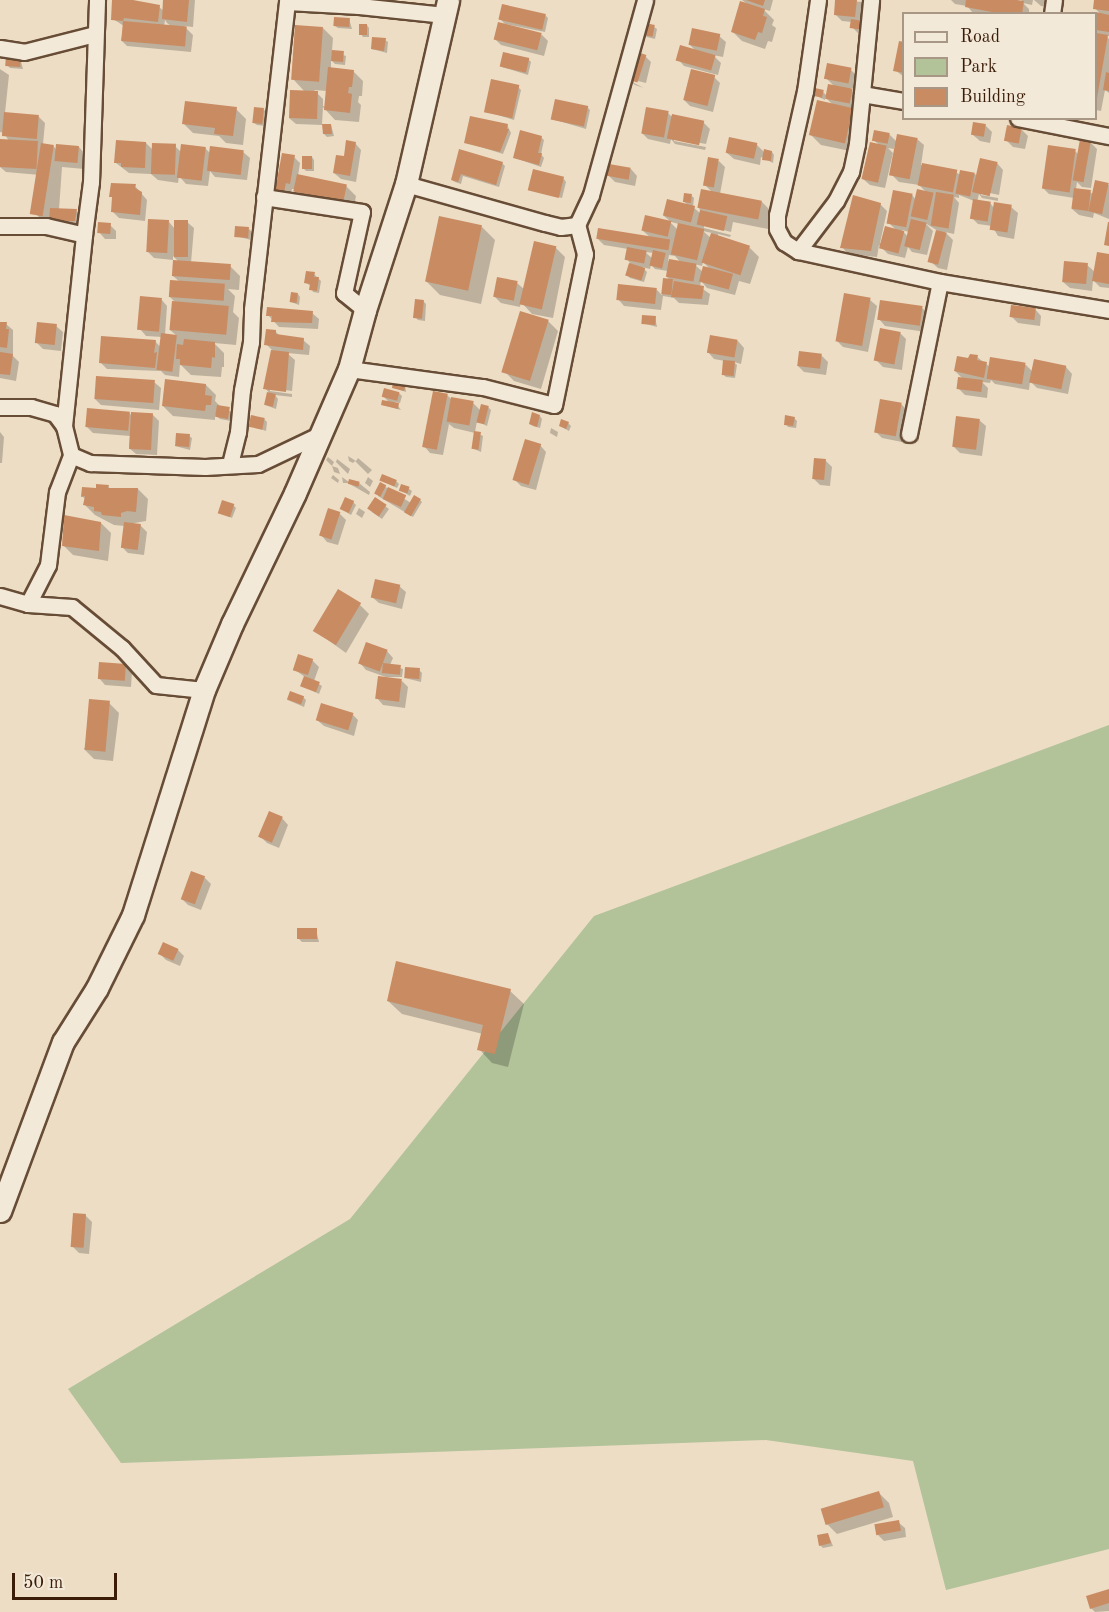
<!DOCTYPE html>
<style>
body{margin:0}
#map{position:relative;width:1109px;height:1612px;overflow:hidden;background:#edddc5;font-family:"Old Standard TT",serif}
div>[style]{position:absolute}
.green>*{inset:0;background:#b2c299}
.shadow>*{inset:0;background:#0003}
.building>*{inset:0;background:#c98b62;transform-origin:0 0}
.roads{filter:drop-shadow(2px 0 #674c36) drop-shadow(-2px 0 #674c36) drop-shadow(0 2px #674c36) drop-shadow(0 -2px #674c36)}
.minor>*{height:15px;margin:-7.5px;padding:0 7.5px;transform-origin:7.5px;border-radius:7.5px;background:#f3e9d9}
.secondary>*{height:21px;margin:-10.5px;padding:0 10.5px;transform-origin:10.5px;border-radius:10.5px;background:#f3e9d9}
span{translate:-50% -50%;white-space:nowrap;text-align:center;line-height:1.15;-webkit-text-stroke:4.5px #f3e9d9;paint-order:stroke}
.legend{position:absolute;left:902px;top:12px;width:195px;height:108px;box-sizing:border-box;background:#f3e9d9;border:2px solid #a99785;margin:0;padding:8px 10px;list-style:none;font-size:18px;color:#3a1c07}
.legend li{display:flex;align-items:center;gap:12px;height:30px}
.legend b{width:30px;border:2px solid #a99785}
.scale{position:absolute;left:12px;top:1573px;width:105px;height:27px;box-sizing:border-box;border:3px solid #3a1c07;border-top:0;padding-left:8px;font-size:18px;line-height:21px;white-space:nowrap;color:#3a1c07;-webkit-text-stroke:4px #f3e9d9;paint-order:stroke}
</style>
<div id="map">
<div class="green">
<div style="clip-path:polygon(1109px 725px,1109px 1549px,946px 1590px,913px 1461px,766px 1440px,121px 1463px,68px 1389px,350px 1219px,594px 916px)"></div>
</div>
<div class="shadow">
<div style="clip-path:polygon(evenodd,114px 0,131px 0,159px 7px,164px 11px,165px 0,195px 0,193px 27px,184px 26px,193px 35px,191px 52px,127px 46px,121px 40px,124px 26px,113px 19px,114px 0,165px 20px,167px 23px,172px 27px,164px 27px,165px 20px)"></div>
<div style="clip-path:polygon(742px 0,773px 0,770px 11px,763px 9px,774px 20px,772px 25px,776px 28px,772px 42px,768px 41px,765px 49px,742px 41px,732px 31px,748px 5px)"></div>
<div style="clip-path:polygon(837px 0,863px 2px,861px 22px,868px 34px,858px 33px,852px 27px,852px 22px,842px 21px,835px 14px)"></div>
<div style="clip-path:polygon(951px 0,1007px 0,1024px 3px,1021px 0,1033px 0,1032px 5px,1023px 3px,1029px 9px,1029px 14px,969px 14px,973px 13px,967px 6px,955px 4px)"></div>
<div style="clip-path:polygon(1034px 0,1052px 0,1051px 8px,1041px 6px)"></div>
<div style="clip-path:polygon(1096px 0,1109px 0,1109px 36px,1106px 36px,1109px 39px,1109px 93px,1105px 90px,1101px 111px,1096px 110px,1096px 35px,1098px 35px,1096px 33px,1096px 14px,1101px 15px,1095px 8px)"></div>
<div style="clip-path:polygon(545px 15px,548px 18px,545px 32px,505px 24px,500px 19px)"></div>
<div style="clip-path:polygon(349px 19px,352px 29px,338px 28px,335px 26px)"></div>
<div style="clip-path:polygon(367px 25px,369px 28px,369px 37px,363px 37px,361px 34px)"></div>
<div style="clip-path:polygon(654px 27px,657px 29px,655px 39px,647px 37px,644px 34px)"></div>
<div style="clip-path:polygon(evenodd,323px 28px,333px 38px,332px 51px,346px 56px,345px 65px,335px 64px,331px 60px,331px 69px,353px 71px,363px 81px,362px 96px,359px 96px,358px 102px,361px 105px,359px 122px,335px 120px,323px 107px,322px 125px,296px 124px,289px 118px,305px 92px,293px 79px,323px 28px,314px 90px,327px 91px,326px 107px,323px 106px,323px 99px,314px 90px)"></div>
<div style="clip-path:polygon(542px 35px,548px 41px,544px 56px,501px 45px,495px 39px)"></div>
<div style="clip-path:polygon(719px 36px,726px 42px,723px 57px,713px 55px,721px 63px,718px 75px,684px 66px,678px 59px,697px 52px,690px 45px)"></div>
<div style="clip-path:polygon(385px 40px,388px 42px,387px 53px,372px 49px)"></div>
<div style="clip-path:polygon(904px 44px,904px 77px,895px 70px)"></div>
<div style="clip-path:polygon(645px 56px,651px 62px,646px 83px,634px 80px,634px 83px,644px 88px,635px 85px,628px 79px)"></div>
<div style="clip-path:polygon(20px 58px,23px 69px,10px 68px,7px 65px)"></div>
<div style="clip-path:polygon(528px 59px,531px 62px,528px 75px,502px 67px)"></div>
<div style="clip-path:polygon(0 69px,9px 75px,5px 113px,38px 116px,45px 123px,43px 144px,53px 146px,57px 150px,79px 147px,85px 154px,84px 169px,62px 167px,59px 210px,76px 211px,83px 217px,81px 227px,46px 224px,36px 214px,40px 175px,6px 172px,0 167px,0 159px,9px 141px,4px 133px,0 132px)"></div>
<div style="clip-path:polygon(851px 70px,857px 76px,855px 89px,850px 88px,858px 96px,856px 109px,851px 108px,862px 120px,855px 152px,821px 145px,811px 135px,834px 106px,825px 97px,825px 100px,815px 95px,823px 92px,827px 96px,834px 86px,826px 78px)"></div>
<div style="clip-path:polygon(714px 77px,720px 83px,713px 112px,690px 106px,684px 100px)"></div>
<div style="clip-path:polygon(518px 87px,521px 90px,514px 120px,485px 111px)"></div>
<div style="clip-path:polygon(587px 107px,590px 110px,586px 129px,552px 119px)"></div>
<div style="clip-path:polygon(236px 109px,246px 119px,243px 145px,226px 143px,219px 136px,193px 133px,183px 123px)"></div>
<div style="clip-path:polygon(263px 109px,266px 112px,265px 126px,257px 125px,254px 123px)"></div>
<div style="clip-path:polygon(668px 113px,671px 116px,703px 122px,710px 129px,706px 144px,674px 138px,674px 141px,706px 147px,705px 150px,675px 144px,671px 139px,670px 144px,648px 139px,642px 133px)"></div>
<div style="clip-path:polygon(331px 125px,334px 136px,327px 137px,324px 134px)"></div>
<div style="clip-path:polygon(507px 125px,511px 133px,503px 154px,465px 142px)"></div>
<div style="clip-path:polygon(985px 125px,992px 132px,990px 143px,980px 141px,973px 135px)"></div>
<div style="clip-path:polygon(1021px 129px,1028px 136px,1025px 149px,1013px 147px,1006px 140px)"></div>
<div style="clip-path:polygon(evenodd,889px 134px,898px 143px,917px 139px,924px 145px,921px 165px,956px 172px,960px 175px,975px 174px,978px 178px,997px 163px,1003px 170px,999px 195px,981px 191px,981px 195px,998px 198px,998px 201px,982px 198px,979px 194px,977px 202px,990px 203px,994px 208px,1011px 207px,1018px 213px,1014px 239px,998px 236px,992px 226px,978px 224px,972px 218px,974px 201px,959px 195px,959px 198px,954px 197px,959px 203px,954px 234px,945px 232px,953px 240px,947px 270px,938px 268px,931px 262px,938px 231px,925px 223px,933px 231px,927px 255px,912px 252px,908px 247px,905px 258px,888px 254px,879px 245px,877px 257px,848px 254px,842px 247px,880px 204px,887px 211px,880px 243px,883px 244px,896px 230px,888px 222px,912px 195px,916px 200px,927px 193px,919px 185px,899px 182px,893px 176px,897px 146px,895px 145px,894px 149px,888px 148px,893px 153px,885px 188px,870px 185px,863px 179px,879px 145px,874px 140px,889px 134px,902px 230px,909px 232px,908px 237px,902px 230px)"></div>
<div style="clip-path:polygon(541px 137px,544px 140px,541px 154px,544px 158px,541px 167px,515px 158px)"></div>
<div style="clip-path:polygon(1090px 142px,1097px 149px,1091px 188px,1082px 187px,1077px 182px,1076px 189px,1090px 192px,1094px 195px,1096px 182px,1109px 185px,1109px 219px,1094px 213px,1093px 218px,1079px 215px,1072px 209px,1074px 198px,1049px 194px,1043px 188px,1075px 151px,1079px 155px)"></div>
<div style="clip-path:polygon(146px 143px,153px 150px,175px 146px,182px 153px,205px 148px,211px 154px,243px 152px,250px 158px,247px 180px,215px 177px,210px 171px,208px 186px,186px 184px,179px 176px,178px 183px,158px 180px,151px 174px,129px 173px,116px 163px)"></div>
<div style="clip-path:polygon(355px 143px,361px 150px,356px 182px,341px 179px,334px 173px)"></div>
<div style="clip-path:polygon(756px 144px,765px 153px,772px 152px,774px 155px,773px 163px,761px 157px,760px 165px,734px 159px,727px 153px)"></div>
<div style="clip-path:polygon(461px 151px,502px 163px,505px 166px,499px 187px,463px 176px,461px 184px,455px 182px,452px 180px)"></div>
<div style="clip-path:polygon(294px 157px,300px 163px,298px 176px,346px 186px,356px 196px,353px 212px,304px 201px,295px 189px,292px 189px,290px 198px,283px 197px,277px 190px)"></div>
<div style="clip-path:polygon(312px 157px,314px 160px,314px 171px,306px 171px,303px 168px)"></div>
<div style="clip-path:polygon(evenodd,719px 161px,725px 167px,720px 194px,762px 202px,772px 212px,768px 229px,733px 222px,731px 232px,704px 225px,704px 228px,731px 235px,730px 237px,718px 234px,718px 236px,749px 247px,759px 257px,750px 284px,739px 281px,735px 295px,707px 288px,701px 281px,700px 287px,710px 294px,708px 305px,679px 303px,674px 298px,663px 296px,661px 310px,624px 306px,618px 299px,657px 290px,662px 295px,664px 279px,671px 281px,667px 277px,668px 271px,655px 269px,651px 265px,650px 269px,642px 267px,647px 272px,644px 282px,630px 278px,627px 275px,630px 263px,627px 259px,628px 249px,604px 245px,598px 239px,650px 237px,643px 231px,670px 222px,678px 230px,679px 224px,671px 222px,664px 216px,688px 206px,684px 201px,692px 196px,694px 198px,693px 207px,701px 214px,699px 207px,712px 192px,704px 184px,719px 161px,703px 231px,712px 233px,711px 238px,703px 231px,719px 161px,645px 252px,654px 253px,653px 259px,645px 252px,719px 161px,669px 255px,675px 256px,681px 263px,668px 261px,669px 255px,719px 161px,703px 262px,710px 269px,703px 272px,694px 264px,702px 266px,703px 262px)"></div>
<div style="clip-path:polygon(631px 169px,637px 176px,635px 186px,615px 182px,609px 176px)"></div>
<div style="clip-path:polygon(564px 179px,566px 182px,562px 198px,529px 190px)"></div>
<div style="clip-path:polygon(135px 186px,147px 200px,145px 221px,119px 218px,113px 212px,114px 199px,110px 196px)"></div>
<div style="clip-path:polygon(169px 222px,175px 229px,187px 222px,194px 228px,191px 263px,230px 266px,240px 276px,239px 290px,228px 289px,235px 296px,233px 312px,239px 318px,236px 345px,214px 343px,224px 353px,224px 367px,222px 367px,221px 377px,191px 375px,180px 364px,179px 377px,165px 375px,161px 371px,107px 369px,100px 362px,155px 341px,161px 348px,162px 337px,146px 336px,140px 329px,161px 299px,167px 306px,165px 335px,177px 336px,170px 330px,176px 303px,170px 297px,180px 282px,173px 276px,179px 262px,173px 256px,173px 260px,154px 258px,147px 251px)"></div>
<div style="clip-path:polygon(110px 225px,116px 231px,116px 239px,105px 239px,99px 232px)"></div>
<div style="clip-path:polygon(482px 227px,495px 240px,481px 304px,440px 295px,426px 281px)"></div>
<div style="clip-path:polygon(249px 229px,251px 231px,251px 240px,236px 236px)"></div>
<div style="clip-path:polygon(555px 247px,565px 257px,553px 318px,532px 314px,521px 302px,520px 307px,501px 303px,495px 297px,517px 283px,525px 290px)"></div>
<div style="clip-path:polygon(1109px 255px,1109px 288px,1100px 287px,1093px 280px,1092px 291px,1070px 288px,1063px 282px,1087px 265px,1095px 272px)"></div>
<div style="clip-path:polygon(314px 274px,321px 281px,319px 293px,313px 292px,311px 286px,306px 283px)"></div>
<div style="clip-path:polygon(298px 294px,300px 297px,299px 305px,291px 302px)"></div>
<div style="clip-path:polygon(870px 300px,877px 306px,868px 352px,843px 347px,837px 341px)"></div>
<div style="clip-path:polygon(423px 301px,426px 304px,425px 321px,418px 320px,415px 317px)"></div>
<div style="clip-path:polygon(922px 308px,929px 314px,926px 332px,885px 326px,879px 319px)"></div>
<div style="clip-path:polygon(1035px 309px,1041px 316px,1040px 326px,1018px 323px,1011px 316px)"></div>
<div style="clip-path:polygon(312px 313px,319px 319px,318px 329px,279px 327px,268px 315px)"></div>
<div style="clip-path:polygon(655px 317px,657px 327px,642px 323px)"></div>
<div style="clip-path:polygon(548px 321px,558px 331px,541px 389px,514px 381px,504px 371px)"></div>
<div style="clip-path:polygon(0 323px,6px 324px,13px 330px,13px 354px,11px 354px,19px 362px,16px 381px,0 378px)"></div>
<div style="clip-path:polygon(56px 326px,63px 332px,61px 351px,43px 349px,37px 343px)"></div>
<div style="clip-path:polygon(275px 331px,280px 336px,303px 340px,310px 346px,309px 355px,287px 353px,295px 360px,292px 391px,270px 388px,270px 391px,292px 394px,292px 397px,275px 395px,278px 399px,276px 409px,265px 405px,271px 395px,265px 388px,273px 351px,266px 344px)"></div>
<div style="clip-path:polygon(900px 333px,906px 339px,902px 370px,883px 367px,876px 360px)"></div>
<div style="clip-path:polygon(738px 341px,744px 348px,741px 364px,734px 362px,737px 365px,735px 378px,726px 377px,723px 374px,725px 361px,714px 359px,708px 352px)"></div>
<div style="clip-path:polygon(822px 356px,828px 362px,826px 375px,804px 372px,798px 366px)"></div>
<div style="clip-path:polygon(977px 357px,990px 367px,1026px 365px,1033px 372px,1066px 367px,1072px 374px,1068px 394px,1037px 388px,1030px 381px,1029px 390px,995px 384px,991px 380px,990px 383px,982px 382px,988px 388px,987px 398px,965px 395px,958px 388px,963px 379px,955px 371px)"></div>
<div style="clip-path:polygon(154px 382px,161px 388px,159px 410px,101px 405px,95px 399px)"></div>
<div style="clip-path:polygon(206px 385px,216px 395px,215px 401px,221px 407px,232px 412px,231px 421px,220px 419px,215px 415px,215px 420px,173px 416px,163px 406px)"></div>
<div style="clip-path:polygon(405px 385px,406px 392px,394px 388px)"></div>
<div style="clip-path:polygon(399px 393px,402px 396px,400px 403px,395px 402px,401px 410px,383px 405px,390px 403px,384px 397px)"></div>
<div style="clip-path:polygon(447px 395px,451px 399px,473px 403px,481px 411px,488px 407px,491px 410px,487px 426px,477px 421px,475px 432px,483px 436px,481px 452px,472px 448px,475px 433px,454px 428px,449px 424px,443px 455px,430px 453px,424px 446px)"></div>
<div style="clip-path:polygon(901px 404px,908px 411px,902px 442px,882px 438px,876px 432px)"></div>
<div style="clip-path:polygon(129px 413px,132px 416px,153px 415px,159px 421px,157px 455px,136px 454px,129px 448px,130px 436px,93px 433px,87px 427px)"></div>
<div style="clip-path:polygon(540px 416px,542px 419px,540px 428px,533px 426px,530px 424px)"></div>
<div style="clip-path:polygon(794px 418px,797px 421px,796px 428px,788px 427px,786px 424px)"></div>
<div style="clip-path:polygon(264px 419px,267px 422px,266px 431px,251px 426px)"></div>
<div style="clip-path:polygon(979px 420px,986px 426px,982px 456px,960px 453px,954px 447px)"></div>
<div style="clip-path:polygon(568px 423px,571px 426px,569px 431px,560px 426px)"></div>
<div style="clip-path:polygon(551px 428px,558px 432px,557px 437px,550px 433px)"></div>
<div style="clip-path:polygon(0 432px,4px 437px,2px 463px,0 463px)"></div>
<div style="clip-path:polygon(189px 436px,192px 438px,190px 450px,175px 446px)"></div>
<div style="clip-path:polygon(540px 445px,546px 452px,536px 490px,521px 486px,515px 480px)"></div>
<div style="clip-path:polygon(348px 456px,356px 461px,358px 458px,372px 470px,368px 474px,355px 461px,353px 463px,349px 461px)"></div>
<div style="clip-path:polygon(328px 457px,334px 462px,332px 466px,326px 460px)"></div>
<div style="clip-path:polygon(337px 459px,350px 469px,348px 474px,336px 462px)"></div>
<div style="clip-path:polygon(825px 460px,832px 467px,830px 486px,820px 485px,814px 479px)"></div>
<div style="clip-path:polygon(332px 466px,338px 468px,340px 474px,334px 472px)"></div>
<div style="clip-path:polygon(333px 475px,339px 480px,338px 483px,331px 478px)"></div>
<div style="clip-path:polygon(342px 477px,349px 482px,359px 483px,370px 492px,369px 495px,348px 483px,343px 483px)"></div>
<div style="clip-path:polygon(368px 477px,373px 481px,370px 487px,365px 483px)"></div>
<div style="clip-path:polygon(381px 480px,396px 481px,399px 484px,397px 488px)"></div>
<div style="clip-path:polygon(381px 484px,411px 503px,420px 500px,422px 502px,413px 517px,378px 496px)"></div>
<div style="clip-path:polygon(108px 486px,111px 490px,138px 489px,148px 499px,146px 521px,129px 524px,140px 525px,147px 532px,144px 555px,128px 553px,122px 547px,125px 526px,114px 525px,95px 515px,85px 505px,86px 500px,82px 496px)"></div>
<div style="clip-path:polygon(409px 489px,412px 491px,410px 496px,400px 490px)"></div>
<div style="clip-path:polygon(376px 499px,389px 509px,382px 519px,372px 512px)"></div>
<div style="clip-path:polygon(353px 502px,356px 505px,351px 515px,341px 509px)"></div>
<div style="clip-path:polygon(233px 505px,236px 508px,232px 518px,219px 512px)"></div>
<div style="clip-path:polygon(359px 508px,365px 512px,362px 518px,356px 514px)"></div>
<div style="clip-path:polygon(329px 510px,340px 514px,346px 520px,338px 545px,327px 542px,321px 535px)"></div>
<div style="clip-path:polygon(65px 517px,101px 523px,111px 533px,108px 561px,73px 555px,63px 545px)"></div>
<div style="clip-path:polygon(399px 586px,406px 592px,402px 609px,379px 603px,372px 597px)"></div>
<div style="clip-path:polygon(360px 605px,369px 614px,346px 653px,314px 630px)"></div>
<div style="clip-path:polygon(387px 651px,393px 658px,390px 665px,403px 669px,402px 677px,386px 677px,366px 670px,360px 663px)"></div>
<div style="clip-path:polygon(312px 660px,319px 667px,314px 681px,322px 686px,319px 694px,301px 685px,305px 677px,295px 670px)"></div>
<div style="clip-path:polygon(126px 666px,132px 672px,131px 687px,105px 685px,99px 678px)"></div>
<div style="clip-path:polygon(419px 670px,422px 673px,421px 682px,405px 678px)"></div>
<div style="clip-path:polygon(402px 681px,408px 687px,405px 708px,383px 705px,377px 698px)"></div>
<div style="clip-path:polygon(303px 697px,306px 700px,304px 707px,288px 700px)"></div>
<div style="clip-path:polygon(109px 703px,119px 713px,113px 761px,94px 759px,84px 749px)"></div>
<div style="clip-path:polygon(352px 714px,358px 720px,354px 736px,324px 726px,317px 720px)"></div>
<div style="clip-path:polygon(282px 818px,288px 825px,279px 848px,267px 843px,261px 837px)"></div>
<div style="clip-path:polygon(192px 873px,205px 878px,211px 884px,201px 910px,188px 905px,182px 899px)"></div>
<div style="clip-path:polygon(316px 930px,319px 942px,302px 942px,299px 939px)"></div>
<div style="clip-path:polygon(178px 950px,184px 956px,180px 966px,166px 960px,160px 954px)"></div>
<div style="clip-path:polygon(510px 991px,524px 1004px,508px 1067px,492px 1063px,479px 1049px,483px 1034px,402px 1014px,388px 1001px)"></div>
<div style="clip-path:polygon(85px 1215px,92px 1222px,89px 1254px,79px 1253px,72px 1246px)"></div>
<div style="clip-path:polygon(879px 1493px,889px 1503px,893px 1517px,837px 1534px,827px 1524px)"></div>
<div style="clip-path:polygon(898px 1522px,905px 1528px,906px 1537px,884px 1541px,878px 1535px)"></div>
<div style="clip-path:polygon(828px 1534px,833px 1546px,823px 1548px,820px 1545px)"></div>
<div style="clip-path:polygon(1109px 1590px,1109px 1611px,1095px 1612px,1091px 1608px)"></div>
</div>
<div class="building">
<div style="clip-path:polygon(112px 0,133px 0,160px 5px,158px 22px,124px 18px,123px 21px,111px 20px)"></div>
<div style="clip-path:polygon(163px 0,189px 0,187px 22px,162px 19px)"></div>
<div style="clip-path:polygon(746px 0,765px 0,763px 6px)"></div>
<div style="clip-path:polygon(835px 0,857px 0,855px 17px,834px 15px)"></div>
<div style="clip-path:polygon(966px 0,1017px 0,1024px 1px,1022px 14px,1003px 14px,965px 7px)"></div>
<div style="clip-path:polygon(1094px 0,1109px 0,1109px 11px,1093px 9px)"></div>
<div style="clip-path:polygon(740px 1px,765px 9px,763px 16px,767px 17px,762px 33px,758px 32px,755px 40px,731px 32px)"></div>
<div style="left:502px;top:4px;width:45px;height:16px;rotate:13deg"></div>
<div style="clip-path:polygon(1096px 12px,1109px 15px,1109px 32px,1096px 30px)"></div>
<div style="left:334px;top:17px;width:16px;height:9px;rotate:4deg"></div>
<div style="left:851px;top:19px;width:12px;height:9px;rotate:9deg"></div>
<div style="left:123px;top:21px;width:64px;height:20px;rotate:5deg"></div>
<div style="left:498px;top:22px;width:45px;height:18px;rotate:14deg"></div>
<div style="left:645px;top:23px;width:10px;height:12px;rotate:11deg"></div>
<div style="left:359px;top:24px;width:8px;height:11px"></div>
<div style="left:295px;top:25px;width:28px;height:55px;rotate:4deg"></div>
<div style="left:692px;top:28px;width:29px;height:17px;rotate:12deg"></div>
<div style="clip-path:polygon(1096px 33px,1108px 35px,1097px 98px,1096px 98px)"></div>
<div style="clip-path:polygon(372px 37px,386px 38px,384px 51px,371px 49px)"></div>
<div style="clip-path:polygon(899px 41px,904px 42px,904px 73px,893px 71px)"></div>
<div style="left:680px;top:45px;width:37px;height:16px;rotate:16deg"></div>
<div style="left:332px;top:50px;width:12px;height:11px;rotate:5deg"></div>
<div style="left:634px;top:51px;width:13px;height:29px;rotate:18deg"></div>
<div style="left:503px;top:52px;width:27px;height:15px;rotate:13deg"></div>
<div style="left:6px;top:55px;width:15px;height:11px;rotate:4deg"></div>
<div style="left:827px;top:63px;width:25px;height:16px;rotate:11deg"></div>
<div style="clip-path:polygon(328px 67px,354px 70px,352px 87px,349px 87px,348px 93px,352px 94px,350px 113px,324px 110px)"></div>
<div style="left:691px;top:69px;width:25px;height:32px;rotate:14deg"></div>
<div style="clip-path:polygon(1106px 72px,1109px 73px,1109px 91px,1103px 90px)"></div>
<div style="left:491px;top:79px;width:29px;height:34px;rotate:12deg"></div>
<div style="left:828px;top:84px;width:25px;height:15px;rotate:11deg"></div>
<div style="left:815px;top:88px;width:9px;height:8px;rotate:13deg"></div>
<div style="left:290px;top:90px;width:28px;height:28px;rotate:2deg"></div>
<div style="left:555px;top:99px;width:34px;height:21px;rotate:12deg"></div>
<div style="left:817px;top:100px;width:37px;height:36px;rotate:13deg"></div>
<div style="clip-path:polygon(185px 101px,237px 107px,233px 136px,214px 134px,215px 128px,182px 124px)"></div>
<div style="left:254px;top:107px;width:10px;height:16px;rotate:6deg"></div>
<div style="left:646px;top:107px;width:23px;height:27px;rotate:10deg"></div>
<div style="left:4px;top:112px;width:35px;height:24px;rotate:5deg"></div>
<div style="left:672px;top:114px;width:33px;height:25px;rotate:12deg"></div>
<div style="clip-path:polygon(470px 116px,508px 124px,507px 129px,509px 129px,500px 152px,464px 143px)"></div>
<div style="left:973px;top:122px;width:13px;height:13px;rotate:9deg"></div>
<div style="clip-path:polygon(322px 124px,331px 124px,332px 134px,323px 134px)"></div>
<div style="left:1007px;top:125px;width:15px;height:16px;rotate:11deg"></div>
<div style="clip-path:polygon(520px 130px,542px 136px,538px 153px,542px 153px,539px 165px,513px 158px)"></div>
<div style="left:874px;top:130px;width:16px;height:11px;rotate:11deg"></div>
<div style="left:897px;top:134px;width:21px;height:42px;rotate:11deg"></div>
<div style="left:729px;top:137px;width:29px;height:16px;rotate:12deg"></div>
<div style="left:0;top:139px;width:38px;height:28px;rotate:3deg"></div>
<div style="left:1080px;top:139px;width:11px;height:42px;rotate:10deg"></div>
<div style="clip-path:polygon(116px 140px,146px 142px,145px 168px,121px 167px,121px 163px,114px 163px)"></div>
<div style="clip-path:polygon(346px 140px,356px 142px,350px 176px,333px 173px,336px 155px,344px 156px)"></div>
<div style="left:870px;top:142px;width:17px;height:38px;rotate:13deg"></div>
<div style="left:41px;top:143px;width:13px;height:72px;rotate:9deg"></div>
<div style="left:152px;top:143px;width:24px;height:31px;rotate:2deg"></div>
<div style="left:56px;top:144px;width:23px;height:17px;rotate:5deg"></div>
<div style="left:181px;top:144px;width:25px;height:34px;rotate:7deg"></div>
<div style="left:1048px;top:145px;width:28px;height:44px;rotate:8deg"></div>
<div style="left:210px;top:146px;width:34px;height:25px;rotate:7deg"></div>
<div style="clip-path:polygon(459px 149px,503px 162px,496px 185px,461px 174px,458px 182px,451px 180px)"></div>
<div style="clip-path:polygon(764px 149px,772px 151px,771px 161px,762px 160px)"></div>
<div style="clip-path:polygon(282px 153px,295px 155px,290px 184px,286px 183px,284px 192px,275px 191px)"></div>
<div style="left:302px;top:156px;width:10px;height:13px"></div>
<div style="left:708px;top:157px;width:11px;height:29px;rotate:10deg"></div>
<div style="left:980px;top:158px;width:18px;height:35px;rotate:13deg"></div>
<div style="left:922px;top:163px;width:36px;height:23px;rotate:11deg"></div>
<div style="left:609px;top:164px;width:22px;height:12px;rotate:10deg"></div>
<div style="left:533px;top:169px;width:32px;height:22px;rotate:14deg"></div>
<div style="left:960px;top:170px;width:15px;height:24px;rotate:11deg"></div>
<div style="left:297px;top:174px;width:51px;height:18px;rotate:12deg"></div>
<div style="left:1095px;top:180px;width:14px;height:32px;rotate:12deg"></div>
<div style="clip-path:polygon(111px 183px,136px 184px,135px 188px,142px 192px,140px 215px,111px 212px,112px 197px,109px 197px)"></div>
<div style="left:1074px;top:188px;width:17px;height:21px;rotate:7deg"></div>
<div style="left:701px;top:189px;width:62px;height:19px;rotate:11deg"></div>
<div style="left:917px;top:189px;width:17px;height:28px;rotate:13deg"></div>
<div style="left:893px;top:190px;width:20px;height:34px;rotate:11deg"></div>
<div style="left:936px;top:192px;width:18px;height:34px;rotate:9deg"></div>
<div style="left:684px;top:193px;width:8px;height:9px;rotate:7deg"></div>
<div style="clip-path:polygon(853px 195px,881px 203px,871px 251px,840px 248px)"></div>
<div style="left:667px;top:199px;width:29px;height:17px;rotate:14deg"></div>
<div style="left:973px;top:199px;width:18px;height:20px;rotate:9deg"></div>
<div style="left:994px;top:202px;width:18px;height:28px;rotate:9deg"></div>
<div style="clip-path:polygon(50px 208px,77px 209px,75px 221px,49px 222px)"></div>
<div style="left:700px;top:210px;width:28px;height:15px;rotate:13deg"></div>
<div style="left:645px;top:215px;width:27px;height:16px;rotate:13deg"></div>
<div style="left:439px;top:216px;width:44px;height:67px;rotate:12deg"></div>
<div style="left:148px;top:219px;width:21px;height:33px;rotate:3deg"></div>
<div style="left:911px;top:219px;width:16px;height:28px;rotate:14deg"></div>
<div style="left:174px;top:220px;width:14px;height:37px"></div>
<div style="left:98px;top:222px;width:13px;height:11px;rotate:4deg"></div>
<div style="clip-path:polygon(1108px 222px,1109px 222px,1109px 246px,1104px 245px)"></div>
<div style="left:678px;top:223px;width:27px;height:32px;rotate:13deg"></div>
<div style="left:235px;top:226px;width:14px;height:11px;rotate:4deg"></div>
<div style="left:885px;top:226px;width:20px;height:23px;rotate:15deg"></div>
<div style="left:598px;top:228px;width:73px;height:11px;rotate:9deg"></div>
<div style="left:936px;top:230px;width:11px;height:33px;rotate:15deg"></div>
<div style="left:711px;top:233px;width:41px;height:31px;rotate:18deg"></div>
<div style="left:534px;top:241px;width:23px;height:65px;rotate:13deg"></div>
<div style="left:627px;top:247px;width:20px;height:13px;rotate:11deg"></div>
<div style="left:653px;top:250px;width:13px;height:16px;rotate:13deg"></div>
<div style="clip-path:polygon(1097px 252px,1109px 254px,1109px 284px,1092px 281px)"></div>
<div style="left:669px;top:259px;width:28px;height:18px;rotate:10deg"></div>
<div style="left:173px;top:260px;width:58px;height:16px;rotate:4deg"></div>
<div style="left:1064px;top:261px;width:24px;height:21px;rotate:5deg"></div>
<div style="left:629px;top:263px;width:17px;height:13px;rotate:17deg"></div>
<div style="left:703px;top:266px;width:31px;height:16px;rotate:15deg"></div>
<div style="clip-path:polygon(306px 271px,315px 272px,314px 277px,319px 277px,317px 291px,309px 290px,310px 284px,304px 283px)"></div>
<div style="left:497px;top:277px;width:21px;height:20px;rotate:11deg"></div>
<div style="left:663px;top:278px;width:10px;height:16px;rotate:6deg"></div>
<div style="left:170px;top:280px;width:55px;height:17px;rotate:4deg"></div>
<div style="clip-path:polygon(674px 281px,704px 286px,702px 299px,671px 297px)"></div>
<div style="left:618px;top:284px;width:39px;height:16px;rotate:6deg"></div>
<div style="left:291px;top:292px;width:7px;height:10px;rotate:8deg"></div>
<div style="left:844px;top:293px;width:27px;height:49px;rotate:10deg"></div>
<div style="left:140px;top:296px;width:22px;height:34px;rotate:5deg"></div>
<div style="left:415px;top:299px;width:9px;height:19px;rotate:6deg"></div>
<div style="left:880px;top:300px;width:43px;height:20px;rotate:8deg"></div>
<div style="left:172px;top:301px;width:57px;height:29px;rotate:5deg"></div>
<div style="left:1011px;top:305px;width:25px;height:12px;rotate:7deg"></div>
<div style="clip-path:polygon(267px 307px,313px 311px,312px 323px,271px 322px,272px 316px,266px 316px)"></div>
<div style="left:520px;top:311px;width:30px;height:64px;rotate:17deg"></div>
<div style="left:642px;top:315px;width:14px;height:9px;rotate:4deg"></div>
<div style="clip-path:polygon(0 322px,7px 322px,6px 329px,9px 329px,7px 348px,0 347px)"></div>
<div style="left:37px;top:322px;width:20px;height:21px;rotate:6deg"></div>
<div style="left:880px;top:328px;width:21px;height:33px;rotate:11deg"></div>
<div style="clip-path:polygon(266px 329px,276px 330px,276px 334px,304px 338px,303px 350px,264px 345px)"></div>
<div style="left:161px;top:333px;width:16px;height:37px;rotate:7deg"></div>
<div style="left:710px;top:335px;width:28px;height:18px;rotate:10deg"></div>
<div style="clip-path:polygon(101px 336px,156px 340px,154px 353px,157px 352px,155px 368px,99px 363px)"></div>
<div style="clip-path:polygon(184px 339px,215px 342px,215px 358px,212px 357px,211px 368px,180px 365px,180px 359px,176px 359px,177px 344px,183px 345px)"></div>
<div style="clip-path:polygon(271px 350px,289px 352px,286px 392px,263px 389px)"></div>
<div style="left:799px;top:351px;width:23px;height:15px;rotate:7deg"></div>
<div style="clip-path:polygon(0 352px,13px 354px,10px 375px,0 374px)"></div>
<div style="clip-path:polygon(970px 354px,978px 355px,977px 360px,987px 362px,984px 378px,954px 371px,957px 356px,968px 358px)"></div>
<div style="left:990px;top:357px;width:36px;height:22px;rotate:9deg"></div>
<div style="left:1034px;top:359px;width:33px;height:24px;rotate:12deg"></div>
<div style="left:723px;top:360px;width:12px;height:15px;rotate:5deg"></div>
<div style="left:96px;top:376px;width:59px;height:23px;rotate:4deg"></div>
<div style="left:958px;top:377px;width:25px;height:12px;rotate:7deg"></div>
<div style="clip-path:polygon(165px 379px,206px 384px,205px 395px,212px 396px,211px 405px,206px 405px,205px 411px,162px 406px)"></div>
<div style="clip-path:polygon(393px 381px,406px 383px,404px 391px,392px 388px)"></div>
<div style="left:384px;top:388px;width:16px;height:9px;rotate:15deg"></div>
<div style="left:433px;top:391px;width:15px;height:57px;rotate:11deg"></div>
<div style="left:267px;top:392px;width:9px;height:13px;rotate:13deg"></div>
<div style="left:451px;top:397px;width:23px;height:25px;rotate:10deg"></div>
<div style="left:880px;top:399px;width:22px;height:34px;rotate:10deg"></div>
<div style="clip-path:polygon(382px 400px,399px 403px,398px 409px,381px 405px)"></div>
<div style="left:481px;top:404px;width:8px;height:19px;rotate:14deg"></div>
<div style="left:217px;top:405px;width:13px;height:12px;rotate:9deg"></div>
<div style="left:87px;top:408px;width:43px;height:19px;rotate:5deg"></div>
<div style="left:131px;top:412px;width:22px;height:37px;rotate:3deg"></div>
<div style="clip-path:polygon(532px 412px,540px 415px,537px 427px,529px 424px)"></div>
<div style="left:251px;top:415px;width:14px;height:12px;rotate:12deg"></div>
<div style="clip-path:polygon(785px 415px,795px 417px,793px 426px,784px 425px)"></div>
<div style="left:956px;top:416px;width:24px;height:31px;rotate:7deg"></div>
<div style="clip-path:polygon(561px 419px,569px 422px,566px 429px,559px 426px)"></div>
<div style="left:474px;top:431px;width:7px;height:18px;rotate:8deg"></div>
<div style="left:176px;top:433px;width:14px;height:13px;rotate:4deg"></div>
<div style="left:525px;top:439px;width:17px;height:43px;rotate:17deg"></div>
<div style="left:814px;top:458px;width:12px;height:21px;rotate:5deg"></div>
<div style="left:382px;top:474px;width:16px;height:7px;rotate:22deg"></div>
<div style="left:349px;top:479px;width:11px;height:5px;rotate:15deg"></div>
<div style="left:380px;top:482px;width:7px;height:13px;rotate:27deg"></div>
<div style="clip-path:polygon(96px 484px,109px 485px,108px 488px,138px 488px,136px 512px,127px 511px,121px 513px,121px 517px,102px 515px,101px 512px,94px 511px,94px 507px,83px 505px,85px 496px,81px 497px,82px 487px,96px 488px)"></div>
<div style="left:401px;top:484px;width:9px;height:7px;rotate:18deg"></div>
<div style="left:388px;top:487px;width:20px;height:13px;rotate:24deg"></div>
<div style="left:414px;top:495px;width:8px;height:20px;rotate:30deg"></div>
<div style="left:345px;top:497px;width:10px;height:13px;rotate:24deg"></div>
<div style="left:375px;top:497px;width:14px;height:14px;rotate:34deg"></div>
<div style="left:222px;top:500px;width:13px;height:14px;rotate:18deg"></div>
<div style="left:328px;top:508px;width:13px;height:29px;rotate:18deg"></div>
<div style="clip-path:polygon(64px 515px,101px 522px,99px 551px,62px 546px)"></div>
<div style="left:124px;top:522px;width:17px;height:26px;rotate:7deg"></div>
<div style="left:375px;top:579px;width:26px;height:19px;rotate:13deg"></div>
<div style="left:338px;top:589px;width:27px;height:49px;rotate:31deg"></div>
<div style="left:366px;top:642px;width:23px;height:23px;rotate:20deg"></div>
<div style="left:298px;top:654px;width:16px;height:17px;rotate:18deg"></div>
<div style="left:99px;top:662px;width:27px;height:17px;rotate:4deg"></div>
<div style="left:383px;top:663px;width:18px;height:10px;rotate:6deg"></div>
<div style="left:405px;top:667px;width:15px;height:11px;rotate:4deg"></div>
<div style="left:304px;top:676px;width:17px;height:11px;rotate:21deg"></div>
<div style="left:378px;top:676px;width:24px;height:23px;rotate:7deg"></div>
<div style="left:290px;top:691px;width:15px;height:9px;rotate:20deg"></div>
<div style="left:89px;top:699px;width:21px;height:51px;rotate:5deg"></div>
<div style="left:321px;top:703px;width:34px;height:18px;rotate:17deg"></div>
<div style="left:269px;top:811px;width:15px;height:28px;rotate:23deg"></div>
<div style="left:191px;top:871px;width:15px;height:30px;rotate:20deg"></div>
<div style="left:317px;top:928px;width:11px;height:20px;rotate:90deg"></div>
<div style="left:163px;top:942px;width:17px;height:13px;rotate:24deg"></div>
<div style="clip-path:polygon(396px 961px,511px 989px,495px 1054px,477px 1050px,483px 1025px,387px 1001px)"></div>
<div style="left:73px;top:1213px;width:13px;height:34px;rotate:4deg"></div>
<div style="left:879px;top:1491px;width:17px;height:61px;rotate:73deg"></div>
<div style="left:899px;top:1520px;width:11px;height:25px;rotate:80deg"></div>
<div style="clip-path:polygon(828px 1533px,831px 1543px,819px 1546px,817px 1535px)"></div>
<div style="clip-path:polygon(1109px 1589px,1109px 1603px,1090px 1609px,1086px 1596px)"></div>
</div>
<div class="roads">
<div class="minor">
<div style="left:818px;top:0;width:92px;rotate:98.1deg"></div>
<div style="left:805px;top:91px;width:127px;rotate:102.7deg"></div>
<div style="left:777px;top:215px;width:14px;rotate:90deg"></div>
<div style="left:777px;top:229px;width:15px;rotate:62deg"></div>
<div style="left:784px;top:242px;width:17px;rotate:33deg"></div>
<div style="left:798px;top:251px;width:145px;rotate:12.3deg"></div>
<div style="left:940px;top:282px;width:171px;rotate:9.4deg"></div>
<div style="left:287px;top:2px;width:72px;rotate:3.2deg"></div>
<div style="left:359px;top:6px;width:86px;rotate:6deg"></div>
<div style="left:1052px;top:14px;width:14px;rotate:-82deg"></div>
<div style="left:0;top:48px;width:24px;rotate:9deg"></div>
<div style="left:24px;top:52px;width:73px;rotate:-14.2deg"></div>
<div style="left:862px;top:94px;width:43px;rotate:9.5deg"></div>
<div style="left:1018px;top:118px;width:93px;rotate:11.2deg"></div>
<div style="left:406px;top:184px;width:144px;rotate:15.7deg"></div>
<div style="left:545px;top:223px;width:16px;rotate:14deg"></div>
<div style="left:561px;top:227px;width:16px;rotate:-7deg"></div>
<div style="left:577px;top:225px;width:33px;rotate:-65deg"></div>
<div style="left:591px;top:195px;width:202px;rotate:-74.5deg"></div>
<div style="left:264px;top:197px;width:99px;rotate:8.7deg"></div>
<div style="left:362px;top:212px;width:83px;rotate:102.5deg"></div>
<div style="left:344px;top:293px;width:27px;rotate:39deg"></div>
<div style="left:0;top:226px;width:46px"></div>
<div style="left:46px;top:226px;width:39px;rotate:13deg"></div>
<div style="left:84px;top:235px;width:53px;rotate:-82.5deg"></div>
<div style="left:91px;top:182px;width:182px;rotate:-88.1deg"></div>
<div style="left:798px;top:251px;width:63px;rotate:-52.8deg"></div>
<div style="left:836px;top:201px;width:33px;rotate:-63deg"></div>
<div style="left:851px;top:172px;width:29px;rotate:-78deg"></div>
<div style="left:857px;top:144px;width:145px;rotate:-84.4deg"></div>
<div style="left:349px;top:369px;width:135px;rotate:7.7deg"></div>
<div style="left:483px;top:387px;width:73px;rotate:14.2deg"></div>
<div style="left:554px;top:405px;width:154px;rotate:-78.4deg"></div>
<div style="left:585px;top:254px;width:30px;rotate:-105deg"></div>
<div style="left:0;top:407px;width:31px"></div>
<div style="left:31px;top:407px;width:25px;rotate:16deg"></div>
<div style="left:55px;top:414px;width:15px;rotate:53deg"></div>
<div style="left:64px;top:426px;width:30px;rotate:76deg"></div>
<div style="left:71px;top:455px;width:21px;rotate:23deg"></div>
<div style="left:90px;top:463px;width:115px;rotate:2deg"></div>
<div style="left:205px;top:467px;width:53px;rotate:-3.2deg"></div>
<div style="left:258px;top:464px;width:72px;rotate:-25.5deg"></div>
<div style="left:64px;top:426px;width:192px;rotate:-84deg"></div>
<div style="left:909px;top:434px;width:155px;rotate:-78.5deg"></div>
<div style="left:230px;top:464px;width:33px;rotate:-76deg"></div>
<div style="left:238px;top:432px;width:42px;rotate:-84.6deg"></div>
<div style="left:242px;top:390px;width:49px;rotate:-79.4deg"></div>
<div style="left:251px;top:342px;width:33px;rotate:-88deg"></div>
<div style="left:252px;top:309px;width:311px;rotate:-83.5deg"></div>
<div style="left:0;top:596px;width:29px;rotate:16deg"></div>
<div style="left:28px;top:604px;width:44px;rotate:3.9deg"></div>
<div style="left:72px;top:607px;width:65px;rotate:39.4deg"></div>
<div style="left:122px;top:648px;width:50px;rotate:47.4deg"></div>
<div style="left:156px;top:685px;width:48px;rotate:5.9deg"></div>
<div style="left:28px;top:604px;width:44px;rotate:-62.9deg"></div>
<div style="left:48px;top:565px;width:74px;rotate:-83deg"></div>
<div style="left:57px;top:492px;width:40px;rotate:-69deg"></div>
</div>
<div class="secondary">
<div style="left:0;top:1211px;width:180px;rotate:-69.6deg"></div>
<div style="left:63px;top:1042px;width:64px;rotate:-57.8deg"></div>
<div style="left:97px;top:988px;width:81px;rotate:-63.7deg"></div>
<div style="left:133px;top:915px;width:236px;rotate:-72.5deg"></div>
<div style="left:204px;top:690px;width:72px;rotate:-67deg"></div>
<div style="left:232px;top:624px;width:145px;rotate:-64.3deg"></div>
<div style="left:295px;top:493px;width:135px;rotate:-66.5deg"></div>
<div style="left:349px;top:369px;width:61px;rotate:-74.8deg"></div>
<div style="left:365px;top:310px;width:133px;rotate:-72deg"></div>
<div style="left:406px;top:184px;width:189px;rotate:-77.1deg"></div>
</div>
</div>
<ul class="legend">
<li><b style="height:8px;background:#f3e9d9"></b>Road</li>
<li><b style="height:16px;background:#b2c299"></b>Park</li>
<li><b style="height:16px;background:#c98b62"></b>Building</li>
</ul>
<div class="scale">50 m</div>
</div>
